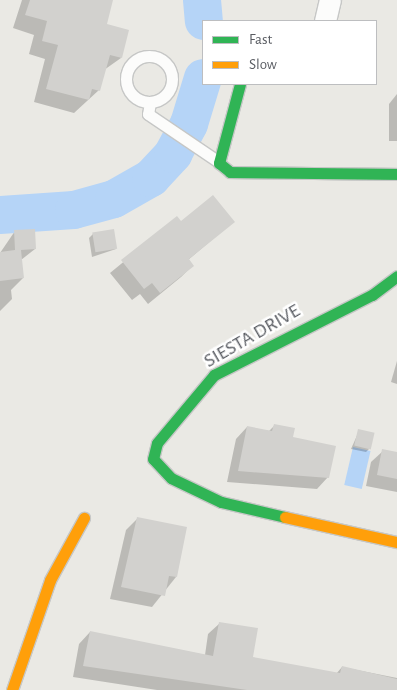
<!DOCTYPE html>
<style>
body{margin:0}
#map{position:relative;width:397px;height:690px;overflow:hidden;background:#eae9e4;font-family:"Alegreya Sans",sans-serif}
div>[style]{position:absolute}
.water>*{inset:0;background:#b5d4f7;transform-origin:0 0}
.shadow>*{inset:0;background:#0003}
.river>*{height:38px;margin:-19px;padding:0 19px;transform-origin:19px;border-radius:19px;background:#b5d4f7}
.building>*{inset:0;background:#d2d1ce;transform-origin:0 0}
.roads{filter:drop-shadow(1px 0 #c6c7c6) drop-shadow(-1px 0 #c6c7c6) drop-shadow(0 1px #c6c7c6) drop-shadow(0 -1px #c6c7c6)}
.lane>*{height:11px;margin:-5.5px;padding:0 5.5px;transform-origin:5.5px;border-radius:5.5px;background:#fcfcfb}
.lane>.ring{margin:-5.5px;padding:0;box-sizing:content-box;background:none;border:11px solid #fcfcfb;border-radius:50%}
.street>*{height:21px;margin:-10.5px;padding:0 10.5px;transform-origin:10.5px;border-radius:10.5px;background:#fcfcfb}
.fast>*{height:11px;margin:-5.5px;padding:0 5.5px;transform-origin:5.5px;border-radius:5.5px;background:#30b455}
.slow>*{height:11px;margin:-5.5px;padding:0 5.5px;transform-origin:5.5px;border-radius:5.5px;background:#ff9f0a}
span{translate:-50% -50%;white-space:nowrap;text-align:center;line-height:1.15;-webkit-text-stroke:5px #fff;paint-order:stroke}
.street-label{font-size:20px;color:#595c62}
.legend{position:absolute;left:202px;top:20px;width:175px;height:65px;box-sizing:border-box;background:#fff;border:1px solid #bdbec0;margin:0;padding:6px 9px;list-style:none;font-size:15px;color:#595c62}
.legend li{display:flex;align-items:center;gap:10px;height:25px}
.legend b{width:25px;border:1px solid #bdbec0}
</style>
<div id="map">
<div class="water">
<div style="left:353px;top:447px;width:18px;height:39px;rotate:13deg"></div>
</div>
<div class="shadow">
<div style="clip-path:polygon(22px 0,112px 0,105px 25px,121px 58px,104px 70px,99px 90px,74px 113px,34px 102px,45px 59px,29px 54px,34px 35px,13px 28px)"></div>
<div style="clip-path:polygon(397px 94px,397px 141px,389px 141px,389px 104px)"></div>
<div style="clip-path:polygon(177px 218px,180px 223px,233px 222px,188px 260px,192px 266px,181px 277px,148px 304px,140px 294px,132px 300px,110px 273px)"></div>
<div style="clip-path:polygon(15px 231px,35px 249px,21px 260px,23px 278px,11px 290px,12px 299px,0 311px,0 253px)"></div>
<div style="clip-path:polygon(93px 234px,116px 249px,92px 257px,89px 238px)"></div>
<div style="clip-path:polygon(397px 361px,397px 384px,391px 382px)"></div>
<div style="clip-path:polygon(274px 426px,328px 477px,317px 489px,227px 482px,236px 439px,247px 427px,269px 431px)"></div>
<div style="clip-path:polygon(359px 431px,370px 448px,366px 452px,351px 449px)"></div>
<div style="clip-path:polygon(383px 451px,397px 454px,397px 492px,366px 486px,371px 462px)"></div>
<div style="clip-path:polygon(138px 518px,176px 577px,152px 607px,110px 599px,126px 530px)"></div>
<div style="clip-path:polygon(220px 623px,252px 658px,336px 674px,342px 667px,397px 678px,397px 690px,157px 690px,73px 677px,79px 644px,90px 632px,205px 655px,208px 634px)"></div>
</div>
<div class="river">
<div style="left:202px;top:0;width:21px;rotate:85deg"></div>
<div style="left:0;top:215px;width:74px;rotate:-3.9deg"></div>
<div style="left:74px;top:210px;width:41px;rotate:-15.4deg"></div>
<div style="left:114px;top:199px;width:43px;rotate:-29.6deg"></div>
<div style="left:151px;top:178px;width:33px;rotate:-47deg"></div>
<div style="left:173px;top:154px;width:34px;rotate:-62deg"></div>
<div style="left:189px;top:124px;width:48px;rotate:-73.1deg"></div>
</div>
<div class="building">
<div style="clip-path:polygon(30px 0,113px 0,107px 24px,129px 30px,122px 58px,110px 55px,100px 91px,92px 89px,89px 100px,46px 89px,58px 45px,42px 41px,47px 21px,25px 15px)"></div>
<div style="clip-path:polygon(213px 195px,235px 222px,189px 259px,194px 266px,160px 293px,152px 283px,144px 289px,121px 260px,177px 216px,181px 221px)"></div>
<div style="clip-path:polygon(35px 229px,36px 249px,21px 250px,24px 278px,0 281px,0 252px,15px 250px,14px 230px)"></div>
<div style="left:114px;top:229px;width:20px;height:22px;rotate:81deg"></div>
<div style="clip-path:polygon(274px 424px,295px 428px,293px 437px,336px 446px,329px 478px,238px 471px,247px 426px,272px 431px)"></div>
<div style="left:358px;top:429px;width:17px;height:17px;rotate:13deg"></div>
<div style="clip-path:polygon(382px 449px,397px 452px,397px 479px,377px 475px)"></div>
<div style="clip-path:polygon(137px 517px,187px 527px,177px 577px,169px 576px,165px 596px,121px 587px)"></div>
<div style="clip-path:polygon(219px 622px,258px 628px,253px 657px,340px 673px,342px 666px,397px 679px,397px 690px,247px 690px,83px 666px,90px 631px,213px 656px)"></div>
</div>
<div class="roads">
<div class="lane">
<div class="ring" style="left:126px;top:56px;width:35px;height:35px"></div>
<div style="left:150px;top:102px;width:12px;rotate:99deg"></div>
<div style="left:148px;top:114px;width:86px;rotate:34.1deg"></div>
</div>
<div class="street">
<div style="left:325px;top:21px;width:22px;rotate:-77deg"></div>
</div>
<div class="fast">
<div style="left:240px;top:84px;width:82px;rotate:104.9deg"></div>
<div style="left:219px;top:163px;width:14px;rotate:39deg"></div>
<div style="left:230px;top:172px;width:167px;rotate:0.7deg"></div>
<div style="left:285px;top:517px;width:66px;rotate:-166.8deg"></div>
<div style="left:221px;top:502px;width:55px;rotate:-154.4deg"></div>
<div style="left:171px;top:478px;width:26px;rotate:-133deg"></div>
<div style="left:153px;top:459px;width:16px;rotate:-76deg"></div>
<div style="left:157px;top:443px;width:89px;rotate:-50deg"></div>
<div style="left:214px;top:375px;width:177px;rotate:-26.9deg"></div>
<div style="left:372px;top:295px;width:31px;rotate:-37deg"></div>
</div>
<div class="slow">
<div style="left:285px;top:517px;width:115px;rotate:12.6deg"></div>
<div style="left:12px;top:690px;width:116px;rotate:-70.9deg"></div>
<div style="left:50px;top:580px;width:71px;rotate:-61.3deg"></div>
</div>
</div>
<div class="street-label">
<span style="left:252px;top:336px;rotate:-30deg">SIESTA DRIVE</span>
</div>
<ul class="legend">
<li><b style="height:6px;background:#30b455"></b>Fast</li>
<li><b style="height:6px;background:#ff9f0a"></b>Slow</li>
</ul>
</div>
